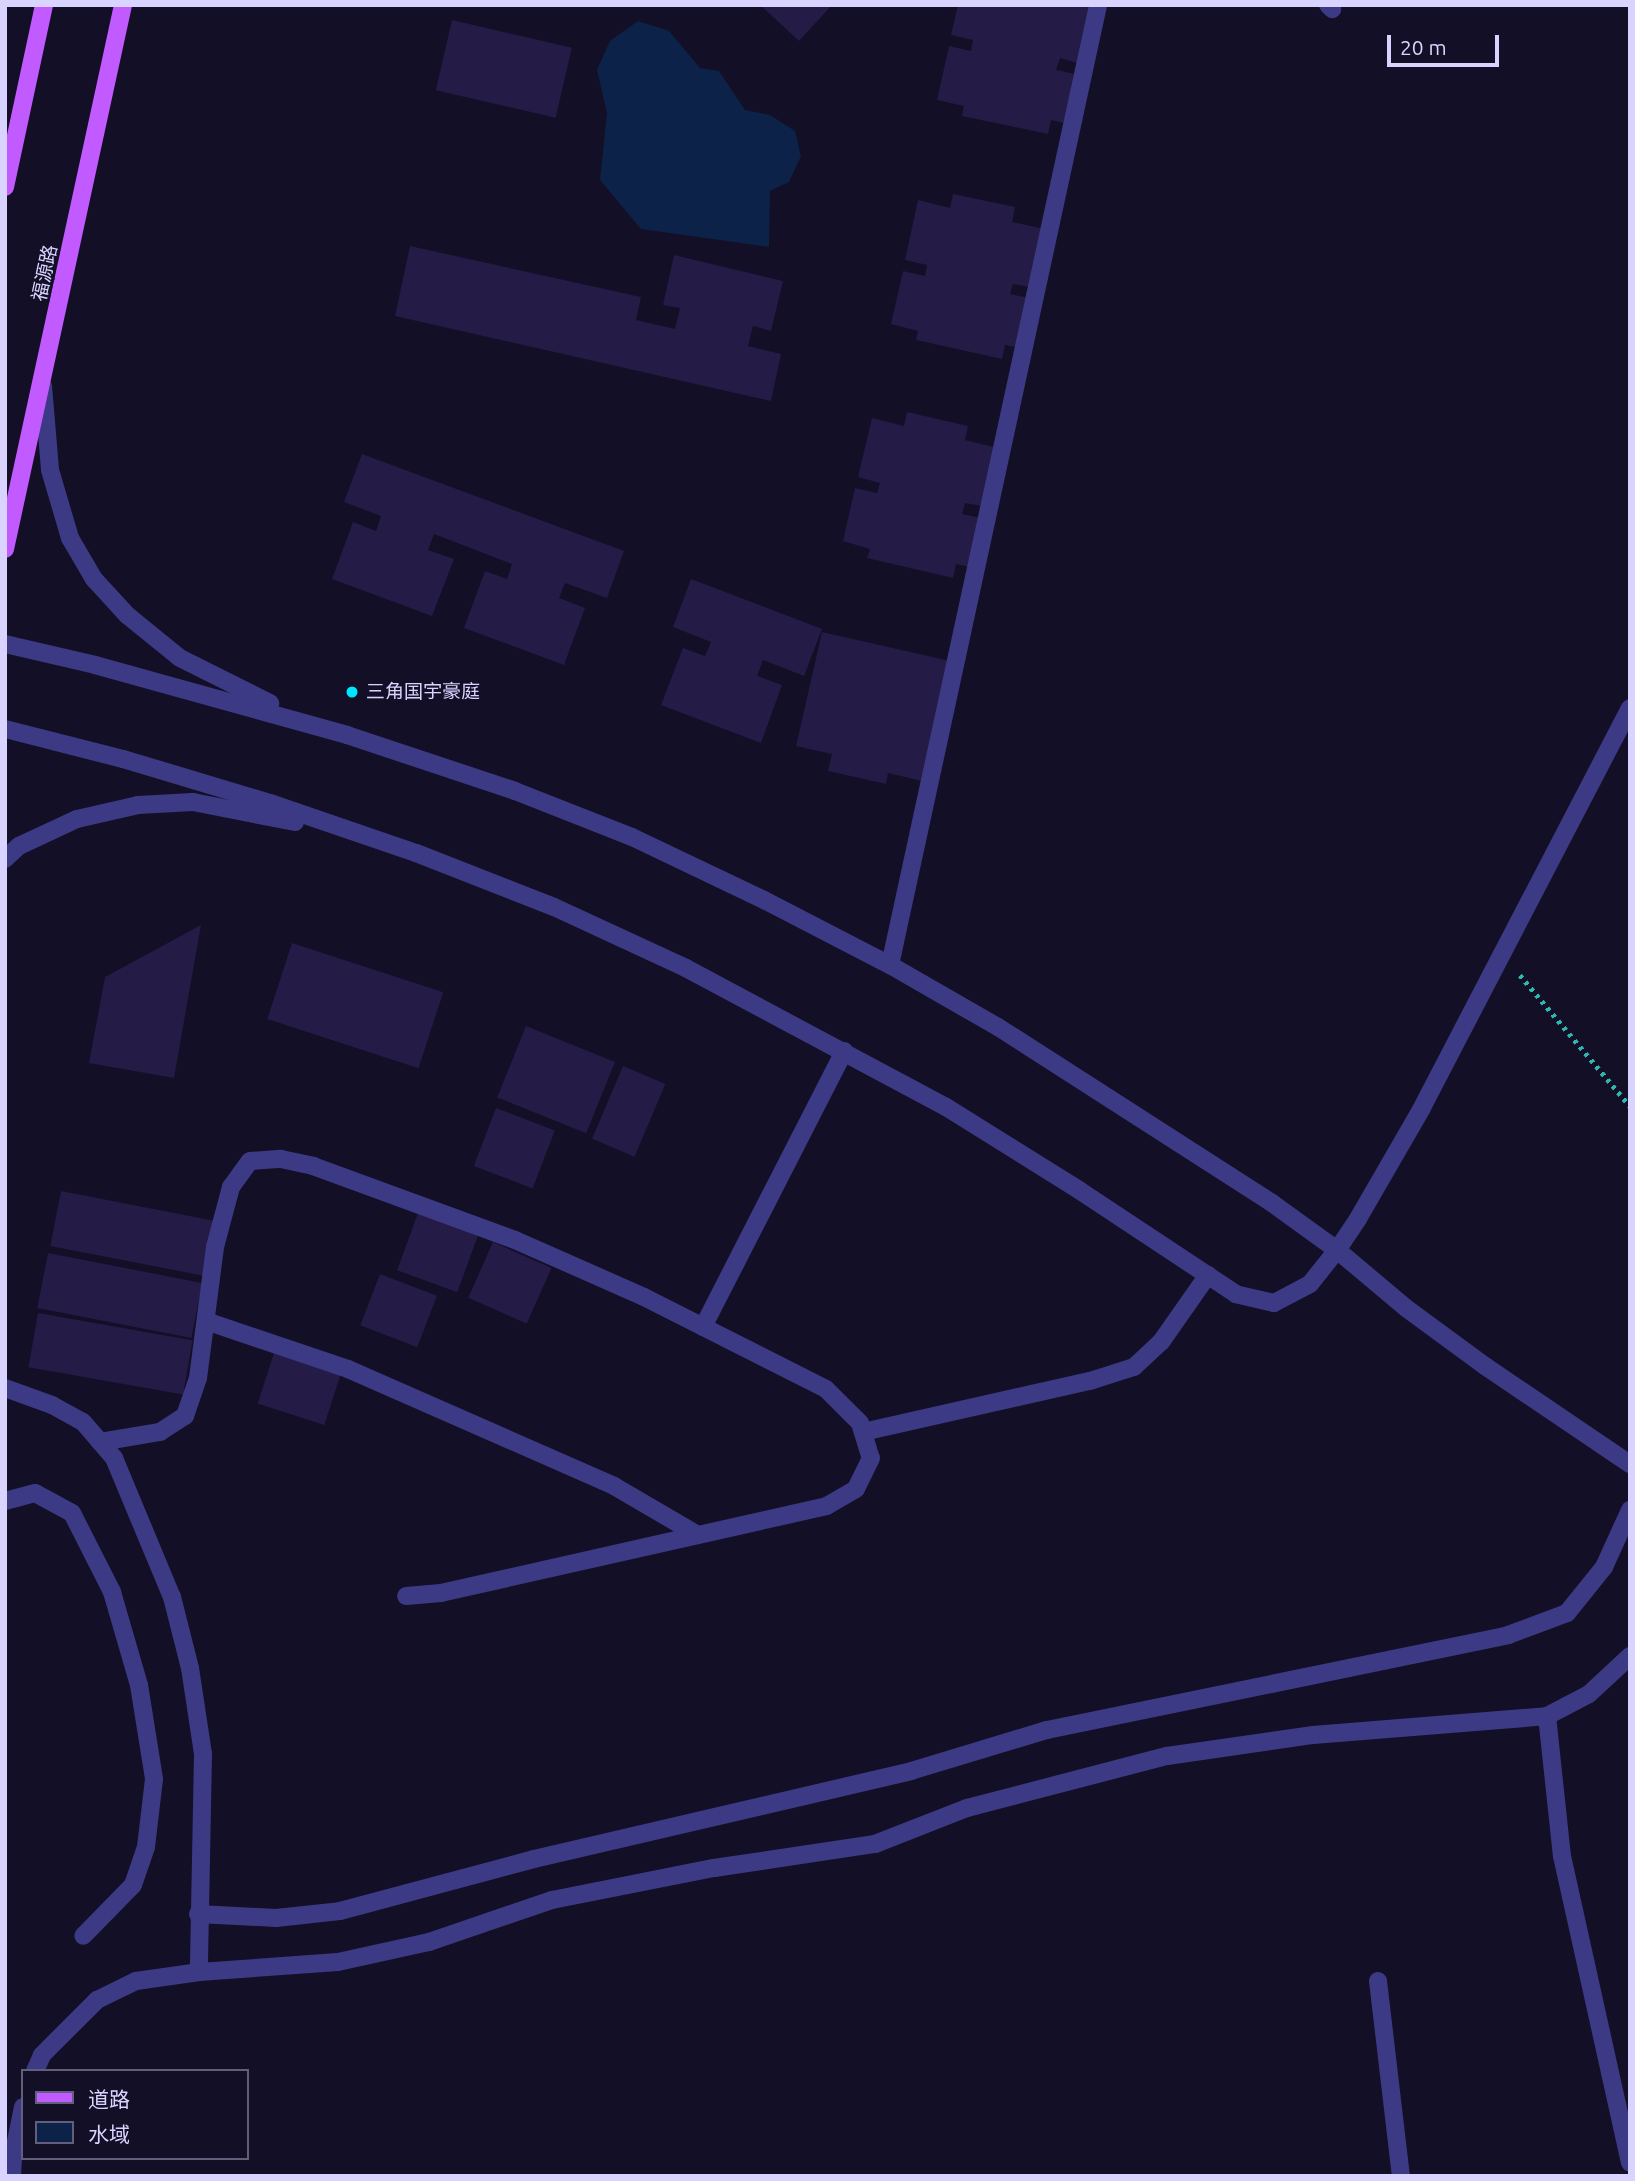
<!DOCTYPE html>
<meta charset="utf-8">
<style>
body{margin:0}
#map{position:relative;width:1635px;height:2181px;overflow:hidden;background:#130f26;font-family:Ubuntu,"Noto Sans SC",sans-serif}
div>[style]{position:absolute}
.water>*{inset:0;background:#0c2248}
.building>*{inset:0;background:#241b47;transform-origin:0 0}
.path>*{height:4.5px;margin-top:-2.25px;transform-origin:0;background:repeating-linear-gradient(90deg,#2fb8b0 0 3.5px,transparent 0 8.5px)}
.street>*{height:18px;margin:-9px;padding:0 9px;transform-origin:9px;border-radius:9px;background:#3d3a85}
.primary>*{height:18px;margin:-9px;padding:0 9px;transform-origin:9px;border-radius:9px;background:#c25bff}
.dots>*{width:19px;height:19px;translate:-50% -50%;box-sizing:border-box;border:4px solid #130f26;border-radius:50%}
span{translate:-50% -50%;white-space:nowrap;text-align:center;line-height:1.15;-webkit-text-stroke:5px #130f26;paint-order:stroke}
.street-label{font-size:19px;color:#d9d4ff}
.poi-label{font-size:19px;color:#d9d4ff}
.left{translate:0 -50%;text-align:left}
.frame{position:absolute;inset:0;border:7px solid #d9d4ff;pointer-events:none}
.legend{position:absolute;left:21px;top:2069px;width:228px;height:91px;box-sizing:border-box;background:#130f26;border:2px solid #625e7d;margin:0;padding:9px 12px;list-style:none;font-size:21px;color:#d9d4ff}
.legend li{display:flex;align-items:center;gap:14px;height:35px}
.legend b{width:35px;border:2px solid #625e7d}
.scale{position:absolute;left:1387px;top:35px;width:112px;height:32px;box-sizing:border-box;border:4px solid #d9d4ff;border-top:0;padding-left:9px;font-size:21px;line-height:24px;white-space:nowrap;color:#d9d4ff;-webkit-text-stroke:5px #130f26;paint-order:stroke}
</style>
<div id="map">
<div class="water">
<div style="clip-path:polygon(638px 21px,669px 31px,700px 68px,719px 71px,745px 110px,770px 115px,795px 131px,801px 156px,789px 182px,770px 191px,769px 247px,641px 229px,600px 180px,607px 113px,597px 70px,610px 41px)"></div>
</div>
<div class="building">
<div style="clip-path:polygon(760px 5px,832px 5px,799px 41px)"></div>
<div style="clip-path:polygon(958px 5px,1095px 5px,1081px 64px,1060px 58px,1056px 70px,1080px 75px,1069px 124px,1051px 120px,1048px 134px,962px 116px,964px 106px,937px 100px,949px 46px,971px 51px,973px 40px,951px 35px)"></div>
<div style="left:452px;top:20px;width:123px;height:72px;rotate:13deg"></div>
<div style="clip-path:polygon(953px 194px,1015px 207px,1012px 222px,1049px 230px,1035px 288px,1013px 284px,1010px 294px,1034px 299px,1023px 348px,1005px 345px,1002px 359px,916px 340px,918px 331px,891px 324px,903px 271px,925px 276px,927px 265px,905px 260px,918px 200px,950px 208px)"></div>
<div style="clip-path:polygon(410px 246px,641px 297px,636px 320px,675px 329px,680px 308px,663px 305px,674px 255px,783px 281px,771px 331px,753px 326px,748px 346px,781px 354px,771px 401px,395px 316px)"></div>
<div style="clip-path:polygon(907px 412px,968px 426px,965px 440px,1002px 449px,988px 507px,965px 503px,962px 514px,986px 519px,974px 568px,956px 564px,953px 578px,867px 558px,870px 549px,843px 541px,855px 488px,877px 493px,880px 483px,858px 477px,872px 418px,904px 426px)"></div>
<div style="clip-path:polygon(362px 454px,624px 551px,607px 598px,565px 583px,559px 598px,585px 608px,564px 665px,464px 628px,485px 571px,507px 579px,512px 564px,434px 534px,428px 550px,454px 559px,432px 616px,332px 579px,353px 522px,376px 531px,381px 516px,344px 502px)"></div>
<div style="clip-path:polygon(691px 579px,822px 629px,804px 676px,763px 660px,757px 676px,782px 685px,761px 743px,661px 705px,683px 648px,705px 656px,711px 642px,673px 627px)"></div>
<div style="clip-path:polygon(822px 632px,950px 661px,922px 781px,888px 773px,886px 784px,828px 771px,832px 754px,796px 746px)"></div>
<div style="clip-path:polygon(201px 925px,174px 1078px,89px 1063px,105px 977px)"></div>
<div style="left:292px;top:943px;width:159px;height:80px;rotate:18deg"></div>
<div style="left:526px;top:1026px;width:96px;height:77px;rotate:22deg"></div>
<div style="left:623px;top:1066px;width:46px;height:79px;rotate:23deg"></div>
<div style="left:496px;top:1108px;width:63px;height:62px;rotate:21deg"></div>
<div style="left:61px;top:1191px;width:156px;height:56px;rotate:11deg"></div>
<div style="left:418px;top:1213px;width:64px;height:61px;rotate:20deg"></div>
<div style="left:493px;top:1242px;width:64px;height:61px;rotate:24deg"></div>
<div style="left:48px;top:1253px;width:157px;height:56px;rotate:11deg"></div>
<div style="left:380px;top:1274px;width:61px;height:55px;rotate:21deg"></div>
<div style="left:38px;top:1313px;width:157px;height:55px;rotate:10deg"></div>
<div style="left:274px;top:1353px;width:70px;height:53px;rotate:18deg"></div>
</div>
<div class="path">
<div style="left:1520px;top:975px;width:171px;rotate:50deg"></div>
</div>
<div class="street">
<div style="left:1328px;top:5px;width:6px;rotate:45deg"></div>
<div style="left:43px;top:386px;width:84px;rotate:85.2deg"></div>
<div style="left:50px;top:470px;width:71px;rotate:73.6deg"></div>
<div style="left:70px;top:538px;width:48px;rotate:59.7deg"></div>
<div style="left:94px;top:579px;width:49px;rotate:47.5deg"></div>
<div style="left:127px;top:615px;width:68px;rotate:39.1deg"></div>
<div style="left:180px;top:658px;width:101px;rotate:26.6deg"></div>
<div style="left:5px;top:644px;width:92px;rotate:13.1deg"></div>
<div style="left:95px;top:665px;width:262px;rotate:15.5deg"></div>
<div style="left:347px;top:735px;width:177px;rotate:18.4deg"></div>
<div style="left:515px;top:791px;width:126px;rotate:21.5deg"></div>
<div style="left:632px;top:837px;width:146px;rotate:25.5deg"></div>
<div style="left:764px;top:900px;width:142px;rotate:27.3deg"></div>
<div style="left:890px;top:965px;width:125px;rotate:29.9deg"></div>
<div style="left:998px;top:1027px;width:326px;rotate:32.7deg"></div>
<div style="left:1272px;top:1203px;width:80px;rotate:35.9deg"></div>
<div style="left:1337px;top:1250px;width:43px;rotate:128.5deg"></div>
<div style="left:1310px;top:1284px;width:41px;rotate:152.2deg"></div>
<div style="left:1274px;top:1303px;width:39px;rotate:-167deg"></div>
<div style="left:1236px;top:1294px;width:188px;rotate:-146.5deg"></div>
<div style="left:1079px;top:1190px;width:157px;rotate:-148deg"></div>
<div style="left:946px;top:1107px;width:295px;rotate:-151.9deg"></div>
<div style="left:686px;top:968px;width:145px;rotate:-155.2deg"></div>
<div style="left:554px;top:907px;width:148px;rotate:-158.6deg"></div>
<div style="left:416px;top:853px;width:154px;rotate:-161.1deg"></div>
<div style="left:270px;top:803px;width:153px;rotate:-163.3deg"></div>
<div style="left:123px;top:759px;width:122px;rotate:-165.7deg"></div>
<div style="left:1630px;top:708px;width:451px;rotate:117.5deg"></div>
<div style="left:1422px;top:1108px;width:128px;rotate:120deg"></div>
<div style="left:1358px;top:1219px;width:37px;rotate:124deg"></div>
<div style="left:1337px;top:1250px;width:90px;rotate:40deg"></div>
<div style="left:1406px;top:1308px;width:98px;rotate:36.3deg"></div>
<div style="left:1485px;top:1366px;width:175px;rotate:34.1deg"></div>
<div style="left:5px;top:859px;width:19px;rotate:-43deg"></div>
<div style="left:19px;top:846px;width:64px;rotate:-25deg"></div>
<div style="left:77px;top:819px;width:63px;rotate:-12.9deg"></div>
<div style="left:138px;top:805px;width:55px;rotate:-3.1deg"></div>
<div style="left:193px;top:802px;width:104px;rotate:11.1deg"></div>
<div style="left:890px;top:965px;width:982px;rotate:-77.77deg"></div>
<div style="left:206px;top:1321px;width:150px;rotate:18.7deg"></div>
<div style="left:348px;top:1369px;width:291px;rotate:23.7deg"></div>
<div style="left:614px;top:1486px;width:97px;rotate:30.3deg"></div>
<div style="left:703px;top:1327px;width:310px;rotate:-62.9deg"></div>
<div style="left:5px;top:1388px;width:50px;rotate:19.9deg"></div>
<div style="left:52px;top:1405px;width:35px;rotate:29deg"></div>
<div style="left:83px;top:1422px;width:48px;rotate:49.3deg"></div>
<div style="left:114px;top:1458px;width:151px;rotate:67.4deg"></div>
<div style="left:172px;top:1597px;width:73px;rotate:75.8deg"></div>
<div style="left:190px;top:1668px;width:87px;rotate:81.4deg"></div>
<div style="left:203px;top:1754px;width:218px;rotate:91.1deg"></div>
<div style="left:863px;top:1432px;width:233px;rotate:-12.7deg"></div>
<div style="left:1090px;top:1381px;width:46px;rotate:-17.7deg"></div>
<div style="left:1134px;top:1367px;width:37px;rotate:-43deg"></div>
<div style="left:1161px;top:1342px;width:82px;rotate:-55deg"></div>
<div style="left:100px;top:1442px;width:61px;rotate:-9.5deg"></div>
<div style="left:160px;top:1432px;width:30px;rotate:-33deg"></div>
<div style="left:185px;top:1416px;width:40px;rotate:-71.1deg"></div>
<div style="left:198px;top:1378px;width:132px;rotate:-82.6deg"></div>
<div style="left:215px;top:1247px;width:62px;rotate:-75.1deg"></div>
<div style="left:231px;top:1187px;width:32px;rotate:-54deg"></div>
<div style="left:250px;top:1161px;width:31px;rotate:-4deg"></div>
<div style="left:281px;top:1159px;width:33px;rotate:12deg"></div>
<div style="left:313px;top:1166px;width:215px;rotate:20.1deg"></div>
<div style="left:515px;top:1240px;width:141px;rotate:23.8deg"></div>
<div style="left:644px;top:1297px;width:204px;rotate:26.8deg"></div>
<div style="left:826px;top:1389px;width:48px;rotate:45deg"></div>
<div style="left:860px;top:1423px;width:37px;rotate:73deg"></div>
<div style="left:871px;top:1458px;width:34px;rotate:116deg"></div>
<div style="left:856px;top:1489px;width:34px;rotate:150deg"></div>
<div style="left:827px;top:1506px;width:396px;rotate:167.3deg"></div>
<div style="left:441px;top:1593px;width:35px;rotate:175deg"></div>
<div style="left:5px;top:1501px;width:31px;rotate:-15deg"></div>
<div style="left:35px;top:1493px;width:42px;rotate:28.4deg"></div>
<div style="left:72px;top:1513px;width:89px;rotate:63.1deg"></div>
<div style="left:112px;top:1592px;width:97px;rotate:73.8deg"></div>
<div style="left:139px;top:1685px;width:95px;rotate:80.9deg"></div>
<div style="left:154px;top:1779px;width:68px;rotate:96.7deg"></div>
<div style="left:146px;top:1847px;width:40px;rotate:108.9deg"></div>
<div style="left:133px;top:1885px;width:71px;rotate:134.4deg"></div>
<div style="left:1547px;top:1716px;width:141px;rotate:83.9deg"></div>
<div style="left:1562px;top:1856px;width:314px;rotate:77.5deg"></div>
<div style="left:198px;top:1914px;width:78px;rotate:2.9deg"></div>
<div style="left:276px;top:1918px;width:64px;rotate:-6.2deg"></div>
<div style="left:340px;top:1911px;width:201px;rotate:-15deg"></div>
<div style="left:534px;top:1859px;width:387px;rotate:-13.1deg"></div>
<div style="left:911px;top:1771px;width:142px;rotate:-16.8deg"></div>
<div style="left:1047px;top:1730px;width:471px;rotate:-11.6deg"></div>
<div style="left:1508px;top:1635px;width:63px;rotate:-20.4deg"></div>
<div style="left:1567px;top:1613px;width:59px;rotate:-51.2deg"></div>
<div style="left:1604px;top:1567px;width:63px;rotate:-65.5deg"></div>
<div style="left:1378px;top:1981px;width:196px;rotate:83.3deg"></div>
<div style="left:35px;top:2071px;width:17px;rotate:-66deg"></div>
<div style="left:42px;top:2055px;width:78px;rotate:-45deg"></div>
<div style="left:97px;top:2000px;width:43px;rotate:-26deg"></div>
<div style="left:136px;top:1981px;width:64px;rotate:-8.1deg"></div>
<div style="left:199px;top:1972px;width:139px;rotate:-4.1deg"></div>
<div style="left:338px;top:1962px;width:93px;rotate:-12.4deg"></div>
<div style="left:429px;top:1942px;width:130px;rotate:-18.9deg"></div>
<div style="left:552px;top:1900px;width:165px;rotate:-11.2deg"></div>
<div style="left:714px;top:1868px;width:163px;rotate:-8.5deg"></div>
<div style="left:875px;top:1844px;width:99px;rotate:-21.4deg"></div>
<div style="left:967px;top:1808px;width:207px;rotate:-14.6deg"></div>
<div style="left:1167px;top:1756px;width:148px;rotate:-8.2deg"></div>
<div style="left:1313px;top:1735px;width:235px;rotate:-4.6deg"></div>
<div style="left:1547px;top:1716px;width:47px;rotate:-27.6deg"></div>
<div style="left:1589px;top:1694px;width:56px;rotate:-42.8deg"></div>
<div style="left:12px;top:2176px;width:20px;rotate:-87deg"></div>
<div style="left:13px;top:2156px;width:50px;rotate:-78.5deg"></div>
</div>
<div class="primary">
<div style="left:5px;top:187px;width:186px;rotate:-77.9deg"></div>
<div style="left:5px;top:549px;width:557px;rotate:-77.76deg"></div>
</div>
<div class="dots">
<div style="left:352px;top:692px;background:#00e5ff"></div>
</div>
<div class="street-label">
<span style="left:45px;top:273px;rotate:-78deg">福源路</span>
</div>
<div class="poi-label">
<span class="left" style="left:366px;top:692px">三角国宇豪庭</span>
</div>
<div class="frame"></div>
<ul class="legend">
<li><b style="height:9px;background:#c25bff"></b>道路</li>
<li><b style="height:19px;background:#0c2248"></b>水域</li>
</ul>
<div class="scale">20 m</div>
</div>
